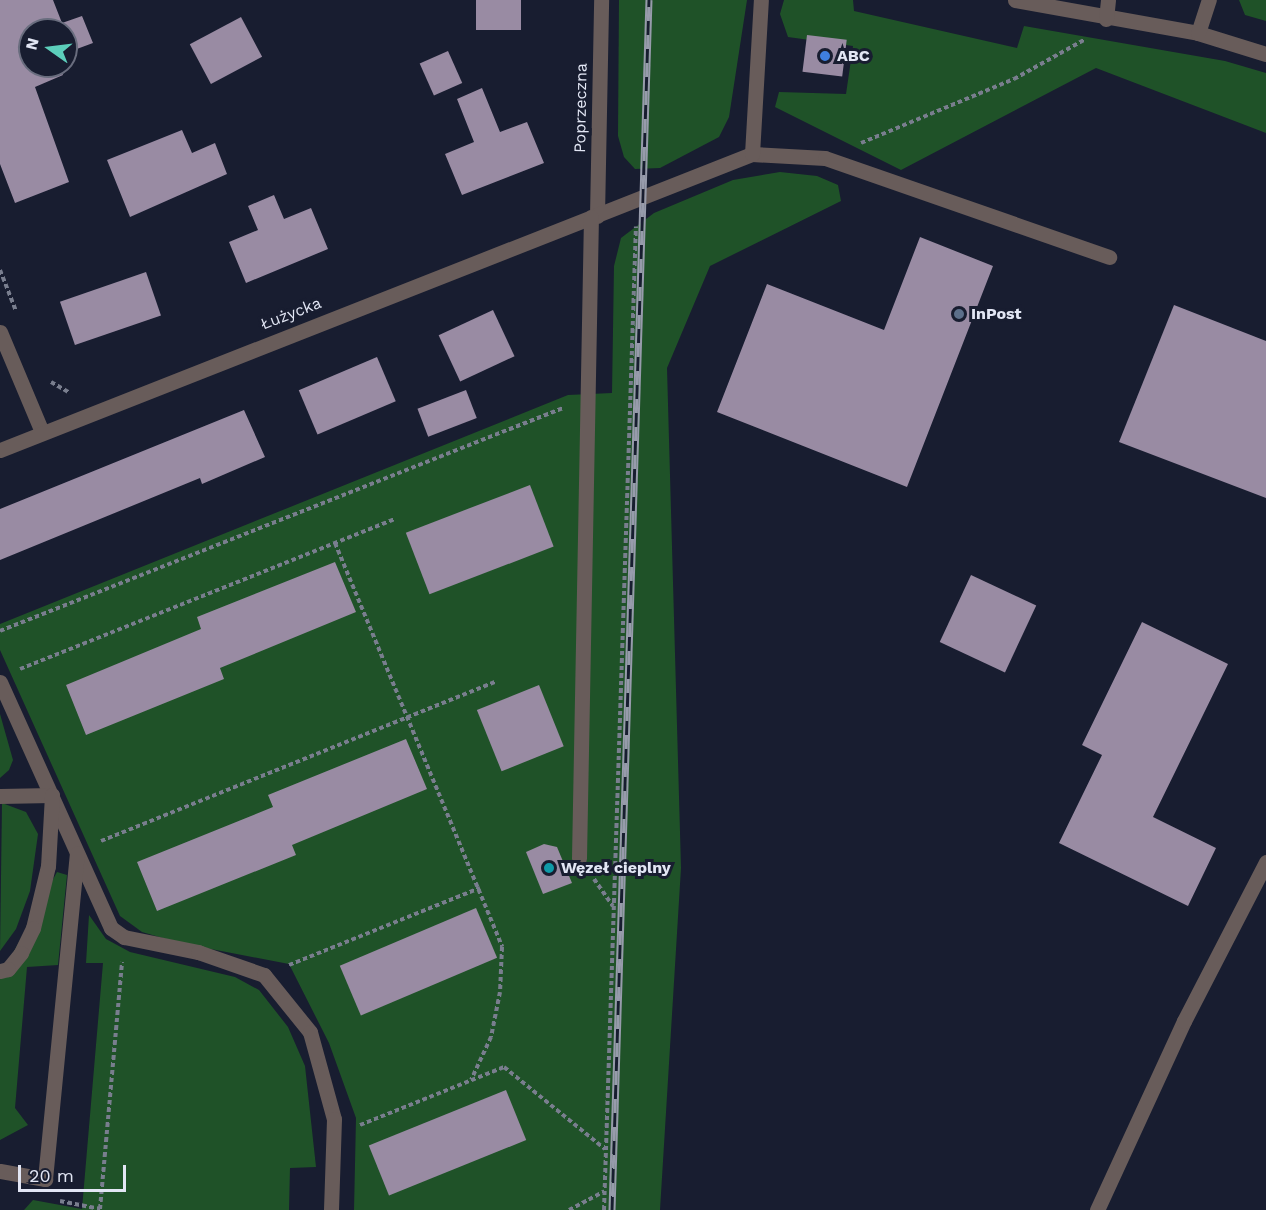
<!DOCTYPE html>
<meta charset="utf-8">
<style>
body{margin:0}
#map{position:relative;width:1266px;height:1210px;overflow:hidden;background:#181d30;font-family:"Work Sans",sans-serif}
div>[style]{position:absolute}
.green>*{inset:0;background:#1f5228}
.building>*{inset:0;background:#998ba3;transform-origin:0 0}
.path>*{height:4px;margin-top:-2px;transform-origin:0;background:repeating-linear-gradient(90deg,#797e8e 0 4.5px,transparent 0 7.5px)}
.minor>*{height:15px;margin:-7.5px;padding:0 7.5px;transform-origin:7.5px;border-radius:7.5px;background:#685c5a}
.rail>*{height:7px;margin-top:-3.5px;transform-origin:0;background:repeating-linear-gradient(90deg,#181d30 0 14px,#979bab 0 28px);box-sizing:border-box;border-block:2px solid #979bab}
.dots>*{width:16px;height:16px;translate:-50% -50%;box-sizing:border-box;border:3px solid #181d30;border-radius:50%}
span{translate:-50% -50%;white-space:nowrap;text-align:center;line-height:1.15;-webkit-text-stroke:6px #181d30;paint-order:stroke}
.poi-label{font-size:16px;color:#e2e6f4;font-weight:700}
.left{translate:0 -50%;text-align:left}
.street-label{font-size:16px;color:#e2e6f4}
.north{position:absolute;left:18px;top:18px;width:60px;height:60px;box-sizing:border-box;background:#181d30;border:2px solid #696d7e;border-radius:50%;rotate:284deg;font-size:16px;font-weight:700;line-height:24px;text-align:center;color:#e2e6f4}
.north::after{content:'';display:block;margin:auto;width:21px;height:27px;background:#5ccebb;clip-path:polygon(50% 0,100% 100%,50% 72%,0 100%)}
.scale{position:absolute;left:18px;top:1165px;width:108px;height:27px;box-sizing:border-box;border:3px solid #e2e6f4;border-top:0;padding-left:8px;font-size:18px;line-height:21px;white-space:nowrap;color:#e2e6f4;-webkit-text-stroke:4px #181d30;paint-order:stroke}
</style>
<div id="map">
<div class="green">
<div style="clip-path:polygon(619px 0,747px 0,729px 117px,719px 137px,660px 168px,635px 169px,624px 157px,618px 136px)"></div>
<div style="clip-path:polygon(784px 0,853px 0,854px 11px,1017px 48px,1024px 26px,1225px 61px,1266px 73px,1266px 133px,1096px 68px,901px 170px,775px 107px,779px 92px,846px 94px,853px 46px,788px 37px,780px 14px)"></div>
<div style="clip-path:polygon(1239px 0,1266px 0,1266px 21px,1245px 15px)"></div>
<div style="clip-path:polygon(780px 172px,817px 176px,838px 185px,841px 201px,710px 266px,667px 368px,681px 868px,660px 1210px,354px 1210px,356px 1118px,329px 1043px,289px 964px,180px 943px,142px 932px,120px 916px,0 650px,0 624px,568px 395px,612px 393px,614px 266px,621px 238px,654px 213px,733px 180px)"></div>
<div style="clip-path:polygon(0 714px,13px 760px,9px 770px,0 778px)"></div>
<div style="clip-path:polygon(2px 803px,26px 812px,38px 834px,30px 891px,16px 929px,0 951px)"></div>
<div style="clip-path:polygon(57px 872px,67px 875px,58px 965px,27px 967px,15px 1108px,28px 1125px,0 1140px,0 977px)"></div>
<div style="clip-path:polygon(89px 915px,106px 939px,130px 952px,235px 977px,259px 990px,288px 1027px,305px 1066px,316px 1167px,290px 1168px,289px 1210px,24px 1210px,33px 1200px,82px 1209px,103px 963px,86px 963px)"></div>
</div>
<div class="building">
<div style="clip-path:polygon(0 0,53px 0,62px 23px,82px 16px,93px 43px,66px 53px,66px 30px,30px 30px,30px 66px,59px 66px,63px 75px,35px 87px,69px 182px,15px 203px,0 164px)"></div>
<div style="left:476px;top:0;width:45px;height:30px"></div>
<div style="left:241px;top:17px;width:45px;height:58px;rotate:62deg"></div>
<div style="left:807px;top:35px;width:40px;height:37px;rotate:7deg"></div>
<div style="left:448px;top:51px;width:35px;height:31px;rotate:66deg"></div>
<div style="clip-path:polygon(482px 88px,500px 132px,527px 122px,544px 163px,462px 195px,445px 154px,474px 142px,457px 99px)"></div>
<div style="clip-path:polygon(182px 130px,192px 153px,215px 143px,227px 174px,130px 217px,107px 160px)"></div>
<div style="clip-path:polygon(274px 195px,284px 219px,311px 208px,328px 249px,246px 283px,229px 242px,258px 230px,248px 206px)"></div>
<div style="clip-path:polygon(920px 237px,993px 266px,907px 487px,717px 412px,767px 284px,884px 330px)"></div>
<div style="left:146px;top:272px;width:46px;height:91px;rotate:71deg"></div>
<div style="clip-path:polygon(1174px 305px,1266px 341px,1266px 498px,1119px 442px)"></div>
<div style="left:493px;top:310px;width:51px;height:60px;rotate:65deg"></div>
<div style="left:377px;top:357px;width:48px;height:85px;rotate:67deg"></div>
<div style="left:466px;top:390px;width:30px;height:52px;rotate:69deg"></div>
<div style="clip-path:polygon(244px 410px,265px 457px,202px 484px,200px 478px,0 560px,0 509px)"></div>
<div style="left:530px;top:485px;width:66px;height:133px;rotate:69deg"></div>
<div style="clip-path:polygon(335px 562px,356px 612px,220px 668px,224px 679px,86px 735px,66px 685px,201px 629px,197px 617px)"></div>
<div style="left:971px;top:575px;width:72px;height:74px;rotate:25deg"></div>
<div style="clip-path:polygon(1142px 622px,1228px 664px,1153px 817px,1216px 848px,1188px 906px,1059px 843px,1102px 755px,1082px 745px)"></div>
<div style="left:539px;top:685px;width:66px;height:67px;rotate:68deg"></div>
<div style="clip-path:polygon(406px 739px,427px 789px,292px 845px,296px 855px,157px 911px,137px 862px,273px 807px,268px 795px)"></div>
<div style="clip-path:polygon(544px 844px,557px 847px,572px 883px,543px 894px,526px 852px)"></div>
<div style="left:476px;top:908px;width:54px;height:148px;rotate:67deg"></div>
<div style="left:506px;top:1090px;width:54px;height:148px;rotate:68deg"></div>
</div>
<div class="path">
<div style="left:861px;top:143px;width:166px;rotate:-22.7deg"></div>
<div style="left:1014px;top:79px;width:82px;rotate:-29.1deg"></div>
<div style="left:0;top:270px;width:44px;rotate:68.7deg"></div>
<div style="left:51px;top:382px;width:22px;rotate:30deg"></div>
<div style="left:335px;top:543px;width:437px;rotate:67.5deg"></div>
<div style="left:502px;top:947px;width:45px;rotate:92.5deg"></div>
<div style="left:500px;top:992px;width:46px;rotate:101.3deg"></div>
<div style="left:491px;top:1037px;width:47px;rotate:114.9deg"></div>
<div style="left:0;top:631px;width:606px;rotate:-21.61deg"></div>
<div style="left:20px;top:669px;width:404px;rotate:-21.8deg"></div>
<div style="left:101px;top:841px;width:425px;rotate:-22deg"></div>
<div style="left:594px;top:879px;width:33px;rotate:55deg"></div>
<div style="left:289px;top:965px;width:206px;rotate:-22deg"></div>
<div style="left:360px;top:1125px;width:155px;rotate:-21.9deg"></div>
<div style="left:504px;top:1067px;width:130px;rotate:39.1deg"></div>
<div style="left:60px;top:1201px;width:41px;rotate:11.3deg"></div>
<div style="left:100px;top:1209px;width:248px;rotate:-84.9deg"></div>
<div style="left:569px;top:1210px;width:40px;rotate:-28deg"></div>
<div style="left:604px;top:1210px;width:984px;rotate:-88.14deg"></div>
</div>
<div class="minor">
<div style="left:1015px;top:0;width:186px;rotate:10.2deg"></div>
<div style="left:1198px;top:33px;width:71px;rotate:17.2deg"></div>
<div style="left:1106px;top:19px;width:19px;rotate:-84deg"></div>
<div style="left:1198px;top:33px;width:35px;rotate:-72deg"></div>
<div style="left:752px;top:154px;width:73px;rotate:3.1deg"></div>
<div style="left:825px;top:158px;width:301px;rotate:19.2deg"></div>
<div style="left:597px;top:216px;width:216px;rotate:-88.9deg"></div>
<div style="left:0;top:332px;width:108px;rotate:67.2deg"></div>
<div style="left:0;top:450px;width:808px;rotate:-21.49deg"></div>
<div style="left:752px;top:154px;width:154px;rotate:-86.7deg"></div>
<div style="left:0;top:682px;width:270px;rotate:65.7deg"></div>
<div style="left:111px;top:928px;width:16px;rotate:35deg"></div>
<div style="left:124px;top:937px;width:76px;rotate:11.5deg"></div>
<div style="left:198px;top:952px;width:70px;rotate:19.2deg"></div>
<div style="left:264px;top:975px;width:73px;rotate:51.1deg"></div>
<div style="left:310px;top:1032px;width:90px;rotate:74.6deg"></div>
<div style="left:334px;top:1119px;width:91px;rotate:91.9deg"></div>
<div style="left:0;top:796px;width:52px;rotate:-1.1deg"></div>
<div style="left:52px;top:795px;width:71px;rotate:93.2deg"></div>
<div style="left:48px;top:866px;width:64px;rotate:103.6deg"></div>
<div style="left:33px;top:928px;width:28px;rotate:116deg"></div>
<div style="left:21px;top:953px;width:21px;rotate:129deg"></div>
<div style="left:8px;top:969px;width:8px;rotate:166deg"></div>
<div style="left:579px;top:858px;width:641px;rotate:-88.93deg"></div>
<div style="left:0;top:1171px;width:46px;rotate:10.1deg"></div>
<div style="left:45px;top:1179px;width:327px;rotate:-84.4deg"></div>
<div style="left:1097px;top:1210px;width:208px;rotate:-65.3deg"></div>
<div style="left:1184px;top:1021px;width:179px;rotate:-62.7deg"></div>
</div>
<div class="rail">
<div style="left:612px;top:1210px;width:1211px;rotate:-88.25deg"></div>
</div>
<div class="dots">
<div style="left:825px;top:56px;background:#3f7fe0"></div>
<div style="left:959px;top:314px;background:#5c6f8a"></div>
<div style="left:549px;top:868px;background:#0f9aa8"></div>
</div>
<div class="poi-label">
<span class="left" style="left:837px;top:56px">ABC</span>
<span class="left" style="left:971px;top:314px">InPost</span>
<span class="left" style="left:561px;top:868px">Węzeł cieplny</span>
</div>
<div class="street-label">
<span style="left:581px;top:108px;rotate:-89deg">Poprzeczna</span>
<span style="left:291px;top:314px;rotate:-21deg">Łużycka</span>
</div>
<div class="north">N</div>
<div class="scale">20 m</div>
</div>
